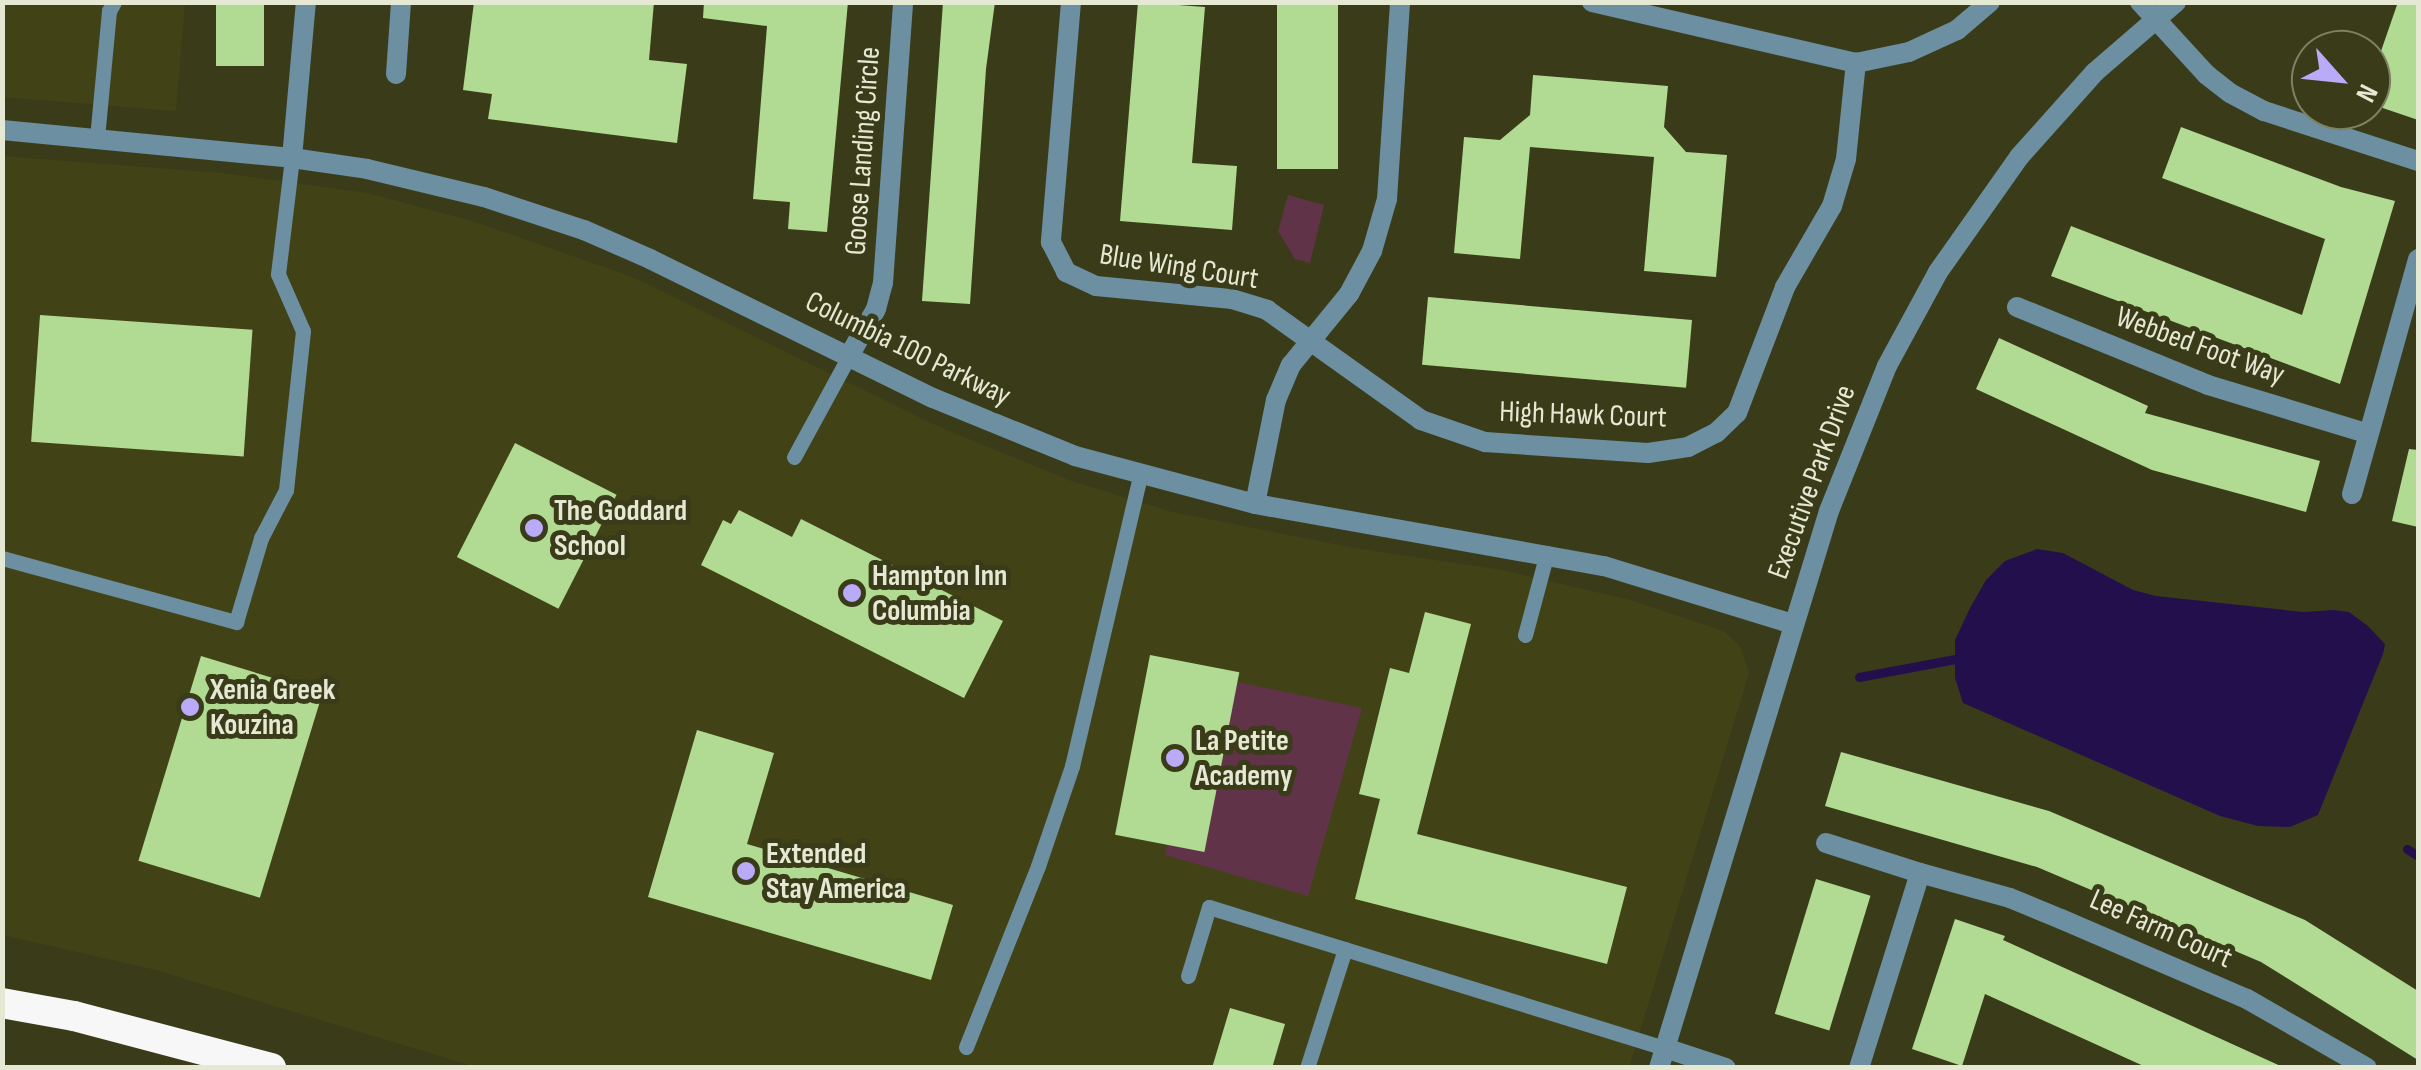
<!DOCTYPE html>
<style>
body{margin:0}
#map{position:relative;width:2421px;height:1070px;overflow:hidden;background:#3a3c19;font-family:"Sofia Sans Condensed",sans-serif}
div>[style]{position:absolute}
.built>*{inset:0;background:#414317}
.green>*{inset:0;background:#613348}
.water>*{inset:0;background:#240f4d}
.stream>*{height:9px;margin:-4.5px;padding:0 4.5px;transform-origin:4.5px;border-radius:4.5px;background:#240f4d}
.building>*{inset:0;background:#b1db92;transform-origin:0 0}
.service>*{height:15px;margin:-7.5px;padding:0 7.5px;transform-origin:7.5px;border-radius:7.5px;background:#6c8fa2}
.minor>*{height:20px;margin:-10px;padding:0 10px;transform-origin:10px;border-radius:10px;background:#6c8fa2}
.motorway>*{height:30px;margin:-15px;padding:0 15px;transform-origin:15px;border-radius:15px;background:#f7f7f7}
.dots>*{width:28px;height:28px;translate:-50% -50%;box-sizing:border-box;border:5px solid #3a3c19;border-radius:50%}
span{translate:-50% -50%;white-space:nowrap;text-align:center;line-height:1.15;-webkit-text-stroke:10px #3a3c19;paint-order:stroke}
.street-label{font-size:30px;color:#e5e8d3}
.poi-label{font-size:30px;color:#e5e8d3;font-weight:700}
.left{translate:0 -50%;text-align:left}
.frame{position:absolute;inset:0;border:5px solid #e5e8d3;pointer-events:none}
.north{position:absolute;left:2291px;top:30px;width:100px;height:100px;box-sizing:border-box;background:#3a3c19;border:2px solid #7e8163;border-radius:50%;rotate:117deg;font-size:28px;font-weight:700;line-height:40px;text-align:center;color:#e5e8d3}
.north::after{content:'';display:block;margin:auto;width:35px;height:45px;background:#b9abf7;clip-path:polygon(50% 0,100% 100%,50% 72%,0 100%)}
</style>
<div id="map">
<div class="built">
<div style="clip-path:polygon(2px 3px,185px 3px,176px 111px,3px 97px)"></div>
<div style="clip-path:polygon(2px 156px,222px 173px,367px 193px,472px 221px,635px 278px,935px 425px,1071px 481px,1172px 512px,1354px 548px,1502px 570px,1630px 600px,1723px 631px,1740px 646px,1749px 673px,1629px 1067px,476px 1067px,156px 970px,3px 935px)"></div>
</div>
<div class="green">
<div style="clip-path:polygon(1288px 195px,1324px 205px,1310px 263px,1295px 259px,1278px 231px)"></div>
<div style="clip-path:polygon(1237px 682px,1362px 708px,1308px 896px,1165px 855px,1167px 844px,1202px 851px)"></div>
</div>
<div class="water">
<div style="clip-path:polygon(2037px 549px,2063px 553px,2133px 590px,2156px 596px,2303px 612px,2334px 610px,2349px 612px,2368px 626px,2385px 644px,2383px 654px,2318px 815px,2290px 827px,2258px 826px,2220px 816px,1963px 703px,1955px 678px,1955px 640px,1970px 608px,1986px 580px,2005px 561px)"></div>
</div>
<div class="stream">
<div style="left:1859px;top:677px;width:98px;rotate:-10.6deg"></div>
<div style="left:2407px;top:849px;width:13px;rotate:32deg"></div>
</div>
<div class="building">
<div style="left:216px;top:2px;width:48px;height:64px"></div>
<div style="clip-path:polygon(474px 2px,654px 2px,649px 60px,687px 64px,677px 143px,488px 119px,492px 94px,463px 90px)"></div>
<div style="clip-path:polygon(704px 2px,848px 2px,827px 232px,788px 229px,790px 202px,753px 199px,767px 26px,703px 18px)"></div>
<div style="clip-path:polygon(943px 2px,995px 2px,986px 69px,970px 304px,922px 301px)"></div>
<div style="clip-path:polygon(1138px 2px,1205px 7px,1192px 163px,1237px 166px,1232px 230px,1120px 221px)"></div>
<div style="left:1277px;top:2px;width:61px;height:167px"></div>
<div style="clip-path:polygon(2398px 2px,2418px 2px,2418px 120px,2371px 104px,2371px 80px)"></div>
<div style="clip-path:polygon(1533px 75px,1668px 86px,1664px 127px,1686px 152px,1727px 155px,1716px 277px,1644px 271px,1654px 157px,1530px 147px,1520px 259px,1454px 253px,1464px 137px,1500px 140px,1530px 115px)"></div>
<div style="clip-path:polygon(2181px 127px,2341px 187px,2395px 201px,2340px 384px,2051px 276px,2071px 226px,2302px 315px,2325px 239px,2162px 178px)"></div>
<div style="left:1428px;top:297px;width:265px;height:68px;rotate:5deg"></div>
<div style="left:40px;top:315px;width:213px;height:127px;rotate:4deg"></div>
<div style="clip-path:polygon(1999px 338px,2148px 406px,2145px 413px,2320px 461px,2306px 512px,2152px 470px,1976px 389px)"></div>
<div style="left:515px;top:443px;width:114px;height:128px;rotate:27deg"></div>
<div style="clip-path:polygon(2409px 449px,2418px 450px,2418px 527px,2392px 521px)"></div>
<div style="clip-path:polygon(739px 510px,792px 537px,801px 519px,1003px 621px,964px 698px,701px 565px,723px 520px,731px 524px)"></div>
<div style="clip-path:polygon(1425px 612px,1471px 624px,1417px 834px,1627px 887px,1607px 964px,1355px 899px,1380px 799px,1359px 794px,1390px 668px,1409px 673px)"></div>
<div style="left:1150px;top:655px;width:91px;height:183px;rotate:11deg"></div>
<div style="left:201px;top:656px;width:127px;height:214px;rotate:17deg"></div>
<div style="clip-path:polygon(697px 730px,774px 753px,747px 844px,953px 905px,931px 980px,648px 897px)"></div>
<div style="clip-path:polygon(1841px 752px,2049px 811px,2305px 920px,2418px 991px,2418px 1060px,2261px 962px,2037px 867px,1825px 806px)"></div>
<div style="left:1816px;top:879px;width:57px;height:141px;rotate:17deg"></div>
<div style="clip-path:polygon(1955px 919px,2005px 936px,2003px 940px,2285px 1068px,2148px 1068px,1985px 994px,1962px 1066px,1912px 1049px)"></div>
<div style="clip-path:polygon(1230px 1008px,1285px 1024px,1272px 1068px,1212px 1068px)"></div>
</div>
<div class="service">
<div style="left:97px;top:138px;width:128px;rotate:-84.6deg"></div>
<div style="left:109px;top:11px;width:10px;rotate:-61deg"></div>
<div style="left:794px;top:457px;width:115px;rotate:-61.4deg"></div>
<div style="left:2px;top:558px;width:243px;rotate:15.3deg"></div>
<div style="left:236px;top:622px;width:88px;rotate:-73.4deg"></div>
<div style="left:261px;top:538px;width:54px;rotate:-62.5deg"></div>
<div style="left:286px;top:490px;width:160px;rotate:-83.9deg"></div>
<div style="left:303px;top:331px;width:62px;rotate:-113.7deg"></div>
<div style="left:278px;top:274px;width:117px;rotate:-83.1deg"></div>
<div style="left:1525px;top:635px;width:85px;rotate:-75deg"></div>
<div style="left:1188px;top:976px;width:72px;rotate:-73.1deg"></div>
<div style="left:1209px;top:907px;width:477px;rotate:17.2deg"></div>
<div style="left:966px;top:1047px;width:195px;rotate:-68.3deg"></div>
<div style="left:1038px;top:866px;width:106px;rotate:-71.2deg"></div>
<div style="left:1072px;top:766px;width:297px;rotate:-76.8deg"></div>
<div style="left:1307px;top:1068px;width:125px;rotate:-72.3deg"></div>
</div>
<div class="minor">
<div style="left:1071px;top:2px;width:241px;rotate:94.8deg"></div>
<div style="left:1051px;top:242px;width:34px;rotate:63deg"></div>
<div style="left:1066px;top:272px;width:33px;rotate:25deg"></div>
<div style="left:1096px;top:286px;width:137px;rotate:5.5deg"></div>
<div style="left:1232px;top:299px;width:37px;rotate:17deg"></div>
<div style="left:1267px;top:310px;width:189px;rotate:35.5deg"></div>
<div style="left:1421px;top:420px;width:68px;rotate:19deg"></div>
<div style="left:1485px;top:442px;width:163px;rotate:3.9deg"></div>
<div style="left:1648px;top:453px;width:40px;rotate:-8.5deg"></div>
<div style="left:1688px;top:447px;width:31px;rotate:-27deg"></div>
<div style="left:1716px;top:433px;width:29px;rotate:-44deg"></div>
<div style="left:1737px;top:413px;width:135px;rotate:-69.1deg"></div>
<div style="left:1785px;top:287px;width:94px;rotate:-59.9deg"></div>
<div style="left:1832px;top:206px;width:49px;rotate:-73.4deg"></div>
<div style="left:1846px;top:159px;width:97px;rotate:-84.1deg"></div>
<div style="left:1592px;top:2px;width:271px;rotate:13deg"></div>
<div style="left:1856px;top:63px;width:54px;rotate:-11.7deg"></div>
<div style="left:1909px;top:52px;width:53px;rotate:-24.6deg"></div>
<div style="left:1957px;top:30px;width:43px;rotate:-40.3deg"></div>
<div style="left:2140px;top:2px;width:99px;rotate:47.5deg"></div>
<div style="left:2207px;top:75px;width:29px;rotate:38deg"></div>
<div style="left:2230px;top:93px;width:38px;rotate:28deg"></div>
<div style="left:2264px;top:111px;width:162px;rotate:18deg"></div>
<div style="left:396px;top:74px;width:72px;rotate:-86deg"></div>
<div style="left:2px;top:130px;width:291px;rotate:5.5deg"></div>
<div style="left:292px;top:158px;width:76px;rotate:8.3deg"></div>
<div style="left:367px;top:169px;width:120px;rotate:13.5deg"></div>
<div style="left:484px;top:197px;width:105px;rotate:18.3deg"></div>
<div style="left:584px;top:230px;width:72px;rotate:23.7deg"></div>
<div style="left:650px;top:259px;width:315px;rotate:26.2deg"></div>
<div style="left:933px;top:398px;width:153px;rotate:22.2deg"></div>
<div style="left:1075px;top:456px;width:186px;rotate:14.9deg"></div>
<div style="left:1255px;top:504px;width:354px;rotate:10.1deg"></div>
<div style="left:1604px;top:566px;width:197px;rotate:17.1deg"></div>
<div style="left:292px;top:158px;width:157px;rotate:-84.9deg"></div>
<div style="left:2017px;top:307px;width:206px;rotate:22.2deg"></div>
<div style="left:2208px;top:385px;width:165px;rotate:16.9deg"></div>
<div style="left:849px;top:356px;width:54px;rotate:-60.1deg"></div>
<div style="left:876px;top:309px;width:27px;rotate:-75deg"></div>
<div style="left:883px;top:283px;width:282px;rotate:-85.9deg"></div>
<div style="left:2352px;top:494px;width:244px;rotate:-74.3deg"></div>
<div style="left:1255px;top:504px;width:106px;rotate:-78.6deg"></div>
<div style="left:1276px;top:400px;width:38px;rotate:-67deg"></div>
<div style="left:1291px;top:365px;width:92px;rotate:-50.8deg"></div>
<div style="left:1349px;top:294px;width:49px;rotate:-61.9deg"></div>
<div style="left:1372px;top:251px;width:54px;rotate:-73.9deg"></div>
<div style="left:1387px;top:199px;width:197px;rotate:-86.2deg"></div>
<div style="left:1826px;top:843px;width:99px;rotate:17.7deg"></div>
<div style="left:1665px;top:1048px;width:64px;rotate:18.2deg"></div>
<div style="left:1659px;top:1068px;width:582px;rotate:-73.03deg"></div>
<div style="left:1829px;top:511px;width:156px;rotate:-68.2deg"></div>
<div style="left:1887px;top:366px;width:107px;rotate:-61.5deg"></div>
<div style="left:1938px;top:272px;width:141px;rotate:-54.8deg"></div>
<div style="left:2019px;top:157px;width:114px;rotate:-48.2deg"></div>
<div style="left:2095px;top:72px;width:107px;rotate:-40.8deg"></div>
<div style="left:1859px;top:1068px;width:204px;rotate:-72.6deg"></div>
<div style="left:1920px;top:873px;width:93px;rotate:15.5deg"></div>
<div style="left:2010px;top:898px;width:55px;rotate:22.4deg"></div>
<div style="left:2061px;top:919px;width:202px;rotate:23.3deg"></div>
<div style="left:2247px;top:999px;width:138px;rotate:29.9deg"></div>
</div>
<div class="motorway">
<div style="left:2px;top:1003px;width:73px;rotate:10.2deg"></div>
<div style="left:74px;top:1016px;width:204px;rotate:14.8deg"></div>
</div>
<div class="dots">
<div style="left:534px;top:528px;background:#b9abf7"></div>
<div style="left:852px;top:593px;background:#b9abf7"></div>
<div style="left:190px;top:707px;background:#b9abf7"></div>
<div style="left:1175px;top:758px;background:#b9abf7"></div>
<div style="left:746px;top:871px;background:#b9abf7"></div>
</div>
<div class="street-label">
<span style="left:863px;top:151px;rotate:-86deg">Goose Landing Circle</span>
<span style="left:1179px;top:267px;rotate:9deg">Blue Wing Court</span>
<span style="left:2200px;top:346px;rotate:20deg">Webbed Foot Way</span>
<span style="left:908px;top:349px;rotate:26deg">Columbia 100 Parkway</span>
<span style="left:1583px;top:415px;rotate:2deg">High Hawk Court</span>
<span style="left:1812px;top:482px;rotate:-70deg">Executive Park Drive</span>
<span style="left:2161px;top:929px;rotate:24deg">Lee Farm Court</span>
</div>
<div class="poi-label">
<span class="left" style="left:554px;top:528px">The Goddard<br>School</span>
<span class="left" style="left:872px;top:593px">Hampton Inn<br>Columbia</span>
<span class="left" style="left:210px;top:707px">Xenia Greek<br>Kouzina</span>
<span class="left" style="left:1195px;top:758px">La Petite<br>Academy</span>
<span class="left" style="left:766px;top:871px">Extended<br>Stay America</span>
</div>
<div class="frame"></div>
<div class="north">N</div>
</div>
